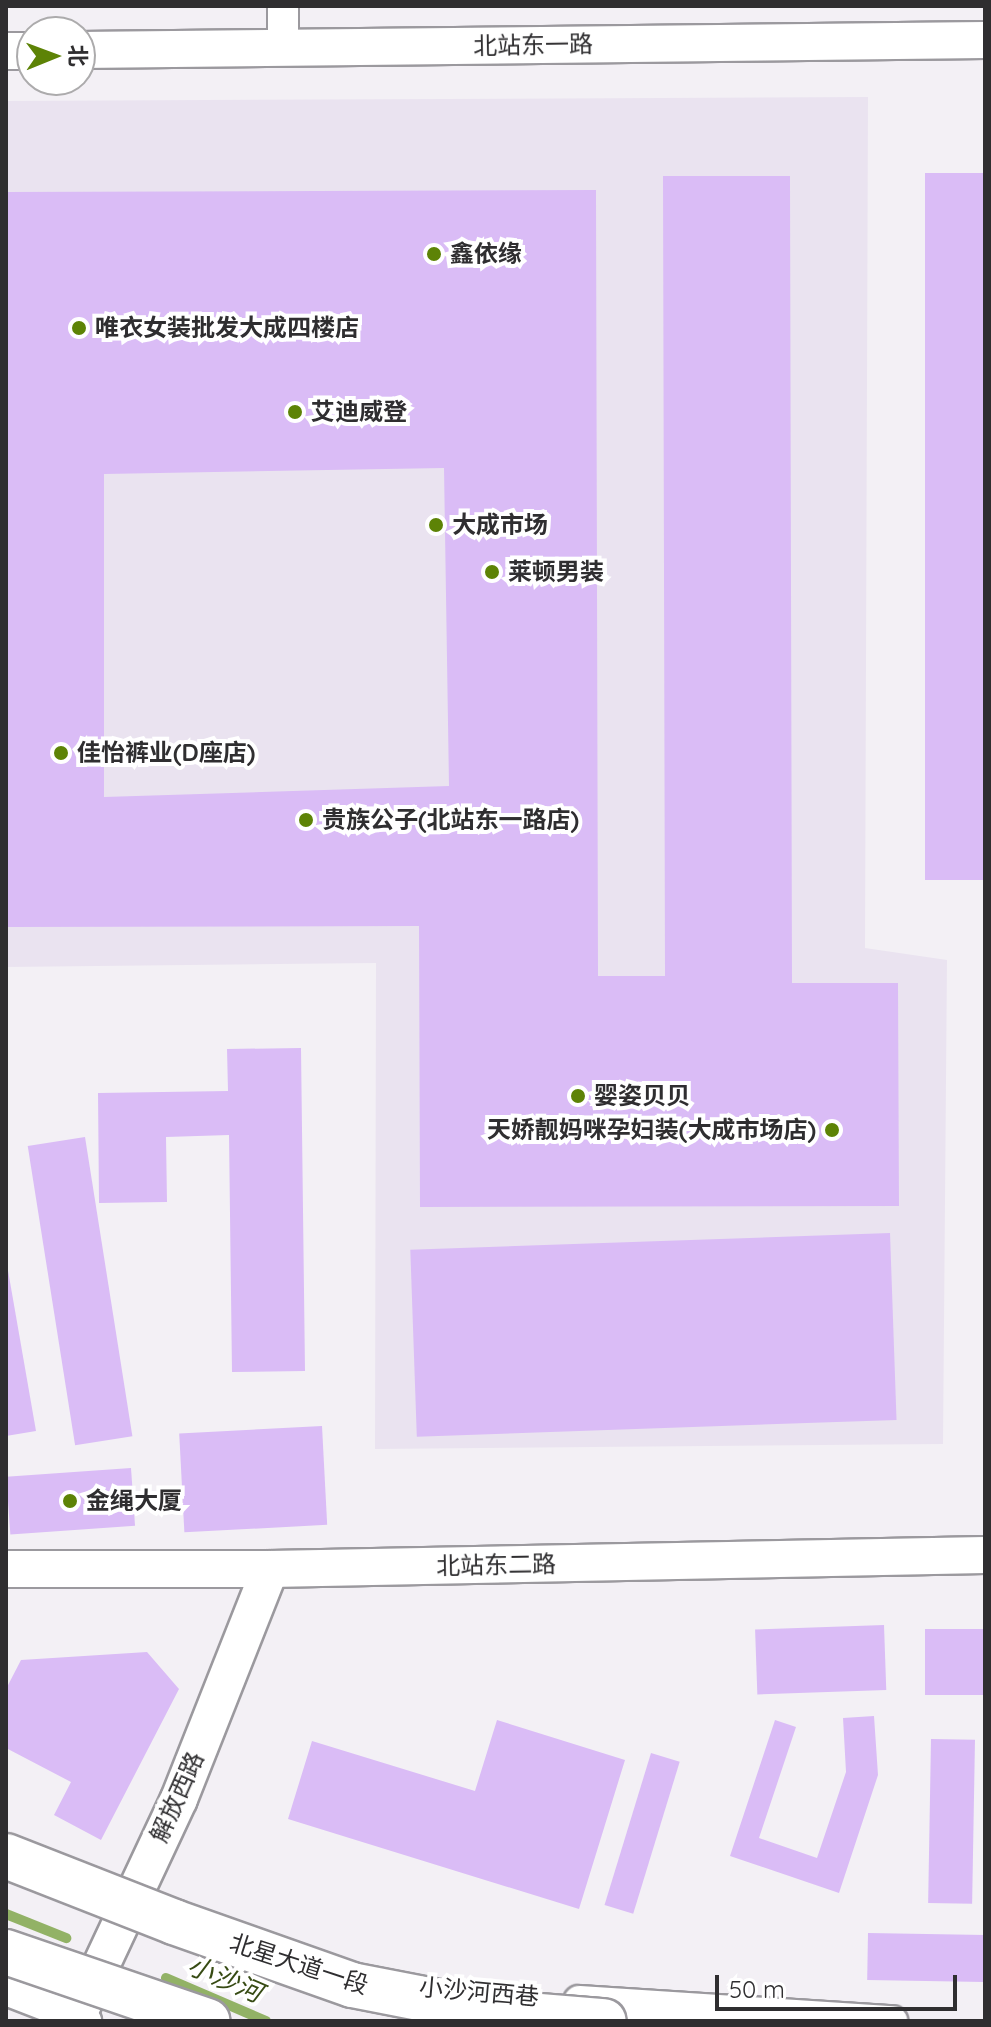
<!DOCTYPE html>
<meta charset="utf-8">
<style>
body{margin:0}
#map{position:relative;width:991px;height:2027px;overflow:hidden;background:#f3f0f5;font-family:Quicksand,"Noto Sans SC",sans-serif}
div>[style]{position:absolute}
.built>*{inset:0;background:#eae3f0}
.stream>*{height:10px;margin:-5px;padding:0 5px;transform-origin:5px;border-radius:5px;background:#92b266}
.building>*{inset:0;background:#dabcf6;transform-origin:0 0}
.roads{filter:drop-shadow(2px 0 #9b999e) drop-shadow(-2px 0 #9b999e) drop-shadow(0 2px #9b999e) drop-shadow(0 -2px #9b999e)}
.minor>*{height:30px;margin:-15px;padding:0 15px;transform-origin:15px;border-radius:15px;background:#fff}
.tertiary>*{height:36px;margin:-18px;padding:0 18px;transform-origin:18px;border-radius:18px;background:#fff}
.bridges{filter:drop-shadow(2px 0 #9b999e) drop-shadow(-2px 0 #9b999e) drop-shadow(0 2px #9b999e) drop-shadow(0 -2px #9b999e)}
.trunk-bridge>*{height:44px;margin:-22px;padding:0 22px;transform-origin:22px;border-radius:22px;background:#fff}
.dots>*{width:22px;height:22px;translate:-50% -50%;box-sizing:border-box;border:4px solid #fff;border-radius:50%}
span{translate:-50% -50%;white-space:nowrap;text-align:center;line-height:1.15;-webkit-text-stroke:8px #fff;paint-order:stroke}
.street-label{font-size:24px;color:#2f2e30}
.poi-label{font-size:24px;color:#2f2e30;font-weight:700}
.left{translate:0 -50%;text-align:left}
.right{translate:-100% -50%;text-align:right}
.water-label{font-size:26px;color:#374b14;font-style:italic}
.frame{position:absolute;inset:0;border:8px solid #2f2e30;pointer-events:none}
.north{position:absolute;left:16px;top:16px;width:80px;height:80px;box-sizing:border-box;background:#fff;border:2px solid #acabac;border-radius:50%;rotate:89deg;font-size:22px;font-weight:700;line-height:32px;text-align:center;color:#2f2e30}
.north::after{content:'';display:block;margin:auto;width:28px;height:36px;background:#5d8306;clip-path:polygon(50% 0,100% 100%,50% 72%,0 100%)}
.scale{position:absolute;left:715px;top:1975px;width:242px;height:36px;box-sizing:border-box;border:4px solid #2f2e30;border-top:0;padding-left:10px;font-size:24px;line-height:28px;white-space:nowrap;color:#2f2e30;-webkit-text-stroke:6px #fff;paint-order:stroke}
</style>
<div id="map">
<div class="built">
<div style="clip-path:polygon(868px 97px,865px 948px,947px 960px,943px 1444px,375px 1449px,376px 963px,6px 967px,6px 101px)"></div>
</div>
<div class="stream">
<div style="left:6px;top:1914px;width:65px;rotate:21.8deg"></div>
<div style="left:166px;top:1978px;width:109px;rotate:23.3deg"></div>
</div>
<div class="building">
<div style="left:985px;top:173px;width:707px;height:60px;rotate:90deg"></div>
<div style="clip-path:polygon(evenodd,663px 176px,790px 176px,792px 983px,898px 983px,899px 1206px,420px 1207px,419px 926px,6px 927px,6px 192px,596px 190px,598px 976px,665px 976px,663px 176px,444px 468px,449px 786px,104px 797px,104px 474px,444px 468px)"></div>
<div style="clip-path:polygon(301px 1048px,305px 1371px,232px 1372px,229px 1135px,166px 1137px,167px 1202px,99px 1203px,98px 1093px,228px 1091px,227px 1049px)"></div>
<div style="left:85px;top:1137px;width:303px;height:58px;rotate:81deg"></div>
<div style="left:890px;top:1233px;width:187px;height:480px;rotate:88deg"></div>
<div style="clip-path:polygon(6px 1259px,36px 1431px,6px 1436px)"></div>
<div style="left:322px;top:1426px;width:99px;height:143px;rotate:87deg"></div>
<div style="left:131px;top:1468px;width:58px;height:125px;rotate:86deg"></div>
<div style="left:884px;top:1625px;width:65px;height:129px;rotate:88deg"></div>
<div style="left:985px;top:1629px;width:66px;height:60px;rotate:90deg"></div>
<div style="clip-path:polygon(147px 1652px,179px 1689px,101px 1840px,54px 1815px,71px 1782px,6px 1748px,6px 1689px,21px 1660px)"></div>
<div style="clip-path:polygon(874px 1716px,878px 1775px,839px 1893px,730px 1856px,775px 1720px,796px 1727px,759px 1838px,817px 1858px,846px 1772px,843px 1718px)"></div>
<div style="clip-path:polygon(497px 1720px,625px 1760px,579px 1909px,288px 1819px,312px 1741px,475px 1791px)"></div>
<div style="left:931px;top:1739px;width:44px;height:164px;rotate:1deg"></div>
<div style="left:651px;top:1753px;width:30px;height:159px;rotate:17deg"></div>
<div style="left:868px;top:1933px;width:117px;height:47px;rotate:1deg"></div>
</div>
<div class="roads">
<div class="minor">
<div style="left:283px;top:6px;width:42px;rotate:90deg"></div>
<div style="left:6px;top:1990px;width:86px;rotate:21.2deg"></div>
<div style="left:579px;top:2001px;width:314px;rotate:3.7deg"></div>
</div>
<div class="tertiary">
<div style="left:80px;top:50px;width:905px;rotate:-0.63deg"></div>
<div style="left:6px;top:51px;width:26px"></div>
<div style="left:6px;top:1569px;width:264px"></div>
<div style="left:270px;top:1569px;width:715px;rotate:-1.12deg"></div>
<div style="left:75px;top:2021px;width:245px;rotate:-64.9deg"></div>
<div style="left:179px;top:1799px;width:247px;rotate:-68.4deg"></div>
</div>
</div>
<div class="bridges">
<div class="trunk-bridge">
<div style="left:6px;top:1856px;width:180px;rotate:21.4deg"></div>
<div style="left:174px;top:1922px;width:189px;rotate:19.5deg"></div>
<div style="left:352px;top:1985px;width:142px;rotate:11deg"></div>
<div style="left:491px;top:2012px;width:113px;rotate:4.6deg"></div>
<div style="left:6px;top:1952px;width:213px;rotate:18.9deg"></div>
</div>
</div>
<div class="dots">
<div style="left:434px;top:254px;background:#5d8306"></div>
<div style="left:79px;top:328px;background:#5d8306"></div>
<div style="left:295px;top:412px;background:#5d8306"></div>
<div style="left:436px;top:525px;background:#5d8306"></div>
<div style="left:492px;top:572px;background:#5d8306"></div>
<div style="left:61px;top:753px;background:#5d8306"></div>
<div style="left:306px;top:820px;background:#5d8306"></div>
<div style="left:578px;top:1096px;background:#5d8306"></div>
<div style="left:832px;top:1130px;background:#5d8306"></div>
<div style="left:70px;top:1501px;background:#5d8306"></div>
</div>
<div class="street-label">
<span style="left:533px;top:45px;rotate:-1deg">北站东一路</span>
<span style="left:496px;top:1565px;rotate:-1deg">北站东二路</span>
<span style="left:177px;top:1797px;rotate:-66deg">解放西路</span>
<span style="left:299px;top:1964px;rotate:18deg">北星大道一段</span>
<span style="left:479px;top:1992px;rotate:5deg">小沙河西巷</span>
</div>
<div class="poi-label">
<span class="left" style="left:450px;top:254px">鑫依缘</span>
<span class="left" style="left:95px;top:328px">唯衣女装批发大成四楼店</span>
<span class="left" style="left:311px;top:412px">艾迪威登</span>
<span class="left" style="left:452px;top:525px">大成市场</span>
<span class="left" style="left:508px;top:572px">莱顿男装</span>
<span class="left" style="left:77px;top:753px">佳怡裤业(D座店)</span>
<span class="left" style="left:322px;top:820px">贵族公子(北站东一路店)</span>
<span class="left" style="left:594px;top:1096px">婴姿贝贝</span>
<span class="right" style="left:816px;top:1130px">天娇靓妈咪孕妇装(大成市场店)</span>
<span class="left" style="left:86px;top:1501px">金绳大厦</span>
</div>
<div class="water-label">
<span style="left:225px;top:1979px;rotate:23deg">小沙河</span>
</div>
<div class="frame"></div>
<div class="north">北</div>
<div class="scale">50 m</div>
</div>
